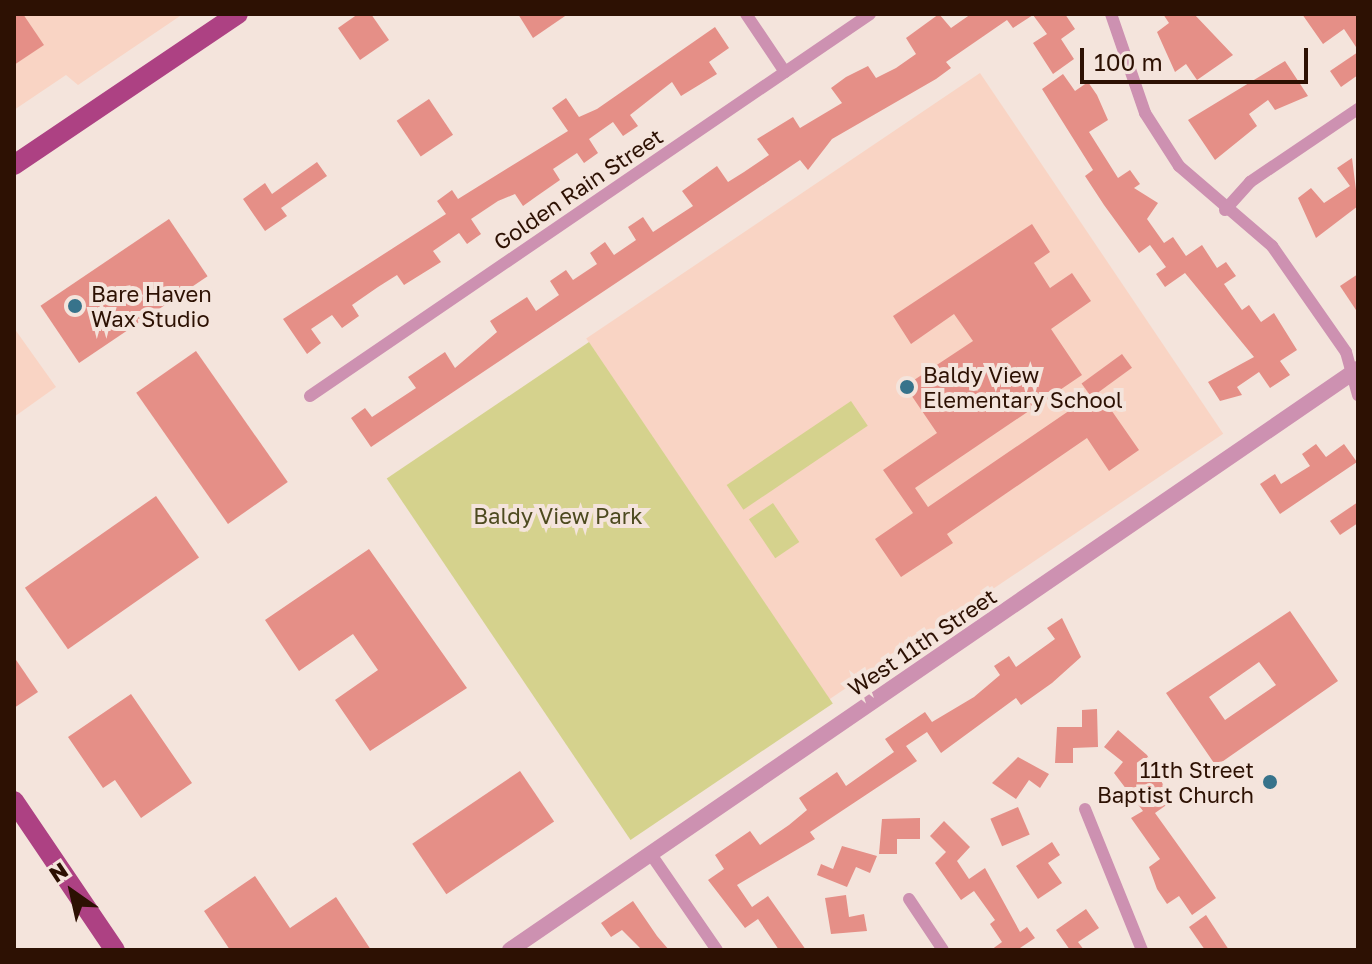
<!DOCTYPE html>
<style>
body{margin:0}
#map{position:relative;width:1372px;height:964px;overflow:hidden;background:#f4e4dc;font-family:"Golos Text",sans-serif}
div>[style]{position:absolute}
.built>*{inset:0;background:#f9d4c4;transform-origin:0 0}
.green>*{inset:0;background:#d5d28d;transform-origin:0 0}
.building>*{inset:0;background:#e58f87;transform-origin:0 0}
.minor>*{height:12px;margin:-6px;padding:0 6px;transform-origin:6px;border-radius:6px;background:#cd91b1}
.tertiary>*{height:16px;margin:-8px;padding:0 8px;transform-origin:8px;border-radius:8px;background:#cd91b1}
.primary>*{height:20px;margin:-10px;padding:0 10px;transform-origin:10px;border-radius:10px;background:#ad4183}
.dots>*{width:22px;height:22px;translate:-50% -50%;box-sizing:border-box;border:4px solid #f4e4dc;border-radius:50%}
span{translate:-50% -50%;white-space:nowrap;text-align:center;line-height:1.15;-webkit-text-stroke:8px #f4e4dc;paint-order:stroke}
.street-label{font-size:22px;color:#2d1103}
.poi-label{font-size:22px;color:#2d1103}
.left{translate:0 -50%;text-align:left}
.right{translate:-100% -50%;text-align:right}
.park-label{font-size:22px;color:#4d4a1f}
.frame{position:absolute;inset:0;border:16px solid #2d1103;pointer-events:none}
.north{position:absolute;left:32px;top:852px;width:80px;height:80px;-webkit-text-stroke:6px #f4e4dc;paint-order:stroke;rotate:326deg;font-size:22px;font-weight:700;line-height:32px;text-align:center;color:#2d1103}
.north::after{content:'';display:block;margin:auto;width:28px;height:36px;background:#2d1103;clip-path:polygon(50% 0,100% 100%,50% 72%,0 100%)}
.scale{position:absolute;left:1080px;top:48px;width:228px;height:36px;box-sizing:border-box;border:4px solid #2d1103;border-top:0;padding-left:10px;font-size:24px;line-height:28px;white-space:nowrap;color:#2d1103;-webkit-text-stroke:6px #f4e4dc;paint-order:stroke}
</style>
<div id="map">
<div class="built">
<div style="clip-path:polygon(14px 14px,183px 14px,78px 85px,66px 75px,14px 110px)"></div>
<div style="left:980px;top:73px;width:435px;height:475px;rotate:56deg"></div>
<div style="clip-path:polygon(14px 328px,56px 387px,14px 417px)"></div>
</div>
<div class="green">
<div style="left:589px;top:342px;width:436px;height:244px;rotate:56deg"></div>
<div style="left:851px;top:401px;width:30px;height:150px;rotate:56deg"></div>
<div style="left:773px;top:503px;width:47px;height:29px;rotate:56deg"></div>
</div>
<div class="building">
<div style="clip-path:polygon(14px 14px,23px 14px,44px 45px,14px 65px)"></div>
<div style="clip-path:polygon(358px 14px,371px 14px,389px 40px,360px 60px,338px 28px)"></div>
<div style="clip-path:polygon(518px 14px,568px 14px,533px 38px)"></div>
<div style="clip-path:polygon(939px 14px,951px 28px,971px 14px,1065px 14px,1075px 29px,1061px 39px,1074px 59px,1053px 74px,1033px 43px,1047px 34px,1033px 15px,1013px 28px,1007px 20px,946px 62px,951px 68px,936px 79px,832px 139px,808px 170px,800px 160px,371px 447px,351px 418px,365px 408px,372px 417px,416px 388px,408px 377px,445px 352px,455px 368px,497px 332px,490px 321px,527px 297px,536px 311px,559px 295px,550px 281px,566px 270px,573px 280px,597px 264px,590px 253px,605px 242px,614px 255px,636px 240px,628px 227px,643px 217px,653px 232px,693px 206px,682px 191px,717px 166px,728px 182px,744px 172px,769px 155px,757px 139px,793px 117px,800px 128px,842px 103px,831px 88px,846px 77px,868px 66px,876px 78px,896px 68px,916px 54px,906px 38px)"></div>
<div style="clip-path:polygon(1163px 14px,1194px 14px,1233px 55px,1197px 80px,1186px 64px,1175px 72px,1157px 32px,1169px 23px)"></div>
<div style="clip-path:polygon(1302px 14px,1358px 14px,1358px 50px,1344px 29px,1323px 44px)"></div>
<div style="clip-path:polygon(715px 27px,729px 48px,709px 62px,717px 74px,681px 96px,672px 82px,630px 115px,638px 126px,623px 136px,613px 122px,589px 139px,598px 153px,584px 163px,577px 153px,553px 169px,560px 180px,537px 196px,523px 206px,515px 194px,498px 201px,471px 219px,481px 234px,467px 244px,459px 233px,433px 251px,441px 262px,404px 285px,397px 275px,378px 287px,352px 305px,359px 316px,342px 328px,332px 315px,311px 329px,321px 343px,307px 354px,283px 319px,446px 214px,437px 201px,452px 190px,458px 199px,568px 131px,552px 108px,566px 98px,579px 117px,597px 109px)"></div>
<div style="clip-path:polygon(1358px 52px,1358px 75px,1341px 87px,1330px 71px)"></div>
<div style="clip-path:polygon(1285px 61px,1308px 96px,1275px 110px,1268px 100px,1249px 114px,1257px 126px,1215px 160px,1188px 120px)"></div>
<div style="clip-path:polygon(1063px 74px,1075px 91px,1088px 82px,1097px 95px,1108px 120px,1089px 132px,1118px 178px,1130px 170px,1140px 184px,1134px 188px,1158px 203px,1147px 219px,1164px 243px,1173px 237px,1186px 256px,1202px 245px,1217px 268px,1226px 262px,1236px 276px,1224px 284px,1242px 310px,1249px 305px,1261px 322px,1274px 313px,1297px 350px,1280px 361px,1290px 375px,1270px 388px,1259px 372px,1237px 387px,1242px 395px,1220px 401px,1208px 382px,1254px 357px,1185px 273px,1165px 287px,1156px 274px,1166px 267px,1150px 245px,1139px 253px,1104px 205px,1085px 176px,1093px 170px,1042px 89px)"></div>
<div style="left:429px;top:99px;width:43px;height:39px;rotate:56deg"></div>
<div style="clip-path:polygon(1352px 158px,1358px 206px,1316px 238px,1298px 198px,1311px 188px,1324px 203px,1350px 186px,1337px 168px)"></div>
<div style="clip-path:polygon(317px 162px,327px 176px,281px 208px,287px 216px,265px 231px,243px 199px,265px 183px,272px 194px)"></div>
<div style="left:169px;top:219px;width:69px;height:155px;rotate:56deg"></div>
<div style="clip-path:polygon(1032px 224px,1050px 252px,1034px 263px,1050px 288px,1072px 273px,1091px 301px,1051px 329px,1082px 375px,915px 488px,928px 507px,1098px 391px,1139px 450px,1109px 471px,1087px 438px,947px 534px,953px 543px,901px 577px,875px 539px,913px 513px,883px 470px,937px 433px,905px 386px,973px 341px,954px 314px,911px 344px,893px 316px)"></div>
<div style="clip-path:polygon(1358px 274px,1358px 313px,1340px 286px)"></div>
<div style="left:196px;top:351px;width:160px;height:73px;rotate:55deg"></div>
<div style="left:1122px;top:354px;width:17px;height:50px;rotate:54deg"></div>
<div style="clip-path:polygon(1316px 444px,1326px 457px,1344px 444px,1357px 462px,1280px 514px,1260px 484px,1275px 474px,1281px 484px,1310px 466px,1302px 454px)"></div>
<div style="left:156px;top:496px;width:75px;height:160px;rotate:55deg"></div>
<div style="clip-path:polygon(1358px 502px,1358px 523px,1340px 535px,1330px 521px)"></div>
<div style="clip-path:polygon(369px 549px,467px 688px,370px 751px,335px 700px,378px 670px,353px 634px,299px 671px,265px 620px)"></div>
<div style="clip-path:polygon(evenodd,1290px 611px,1338px 681px,1216px 766px,1166px 693px,1290px 611px,1259px 662px,1276px 685px,1225px 720px,1209px 697px,1259px 662px)"></div>
<div style="clip-path:polygon(1062px 618px,1081px 657px,1052px 683px,1021px 705px,1016px 698px,941px 753px,927px 732px,906px 746px,917px 761px,810px 832px,815px 839px,737px 885px,752px 907px,768px 896px,806px 950px,779px 950px,758px 919px,745px 928px,708px 880px,724px 869px,715px 855px,750px 831px,760px 845px,789px 825px,807px 810px,799px 798px,837px 772px,846px 786px,894px 752px,885px 739px,925px 712px,932px 722px,974px 697px,1000px 675px,994px 666px,1009px 656px,1016px 667px,1055px 639px,1047px 628px)"></div>
<div style="clip-path:polygon(14px 657px,38px 692px,14px 708px)"></div>
<div style="clip-path:polygon(131px 694px,192px 783px,141px 818px,115px 780px,103px 788px,68px 737px)"></div>
<div style="clip-path:polygon(1097px 709px,1098px 747px,1073px 748px,1073px 763px,1055px 763px,1057px 727px,1082px 727px,1082px 710px)"></div>
<div style="clip-path:polygon(1118px 730px,1147px 755px,1172px 801px,1155px 813px,1216px 898px,1192px 915px,1179px 896px,1167px 904px,1157px 889px,1149px 867px,1160px 859px,1131px 818px,1143px 811px,1114px 773px,1123px 762px,1104px 747px)"></div>
<div style="clip-path:polygon(1018px 757px,1049px 774px,1040px 788px,1029px 780px,1016px 799px,992px 783px)"></div>
<div style="left:520px;top:771px;width:61px;height:130px;rotate:56deg"></div>
<div style="left:1018px;top:807px;width:30px;height:30px;rotate:67deg"></div>
<div style="clip-path:polygon(920px 818px,920px 839px,897px 839px,897px 854px,879px 854px,882px 819px)"></div>
<div style="clip-path:polygon(944px 821px,970px 847px,957px 861px,969px 879px,985px 868px,1020px 932px,1027px 927px,1035px 938px,1017px 950px,991px 950px,1002px 942px,990px 924px,995px 920px,974px 891px,961px 900px,935px 863px,946px 852px,930px 836px)"></div>
<div style="clip-path:polygon(1052px 842px,1060px 855px,1048px 863px,1062px 883px,1038px 899px,1016px 866px)"></div>
<div style="clip-path:polygon(842px 846px,877px 856px,870px 873px,856px 867px,847px 887px,817px 875px,821px 864px,833px 869px)"></div>
<div style="clip-path:polygon(255px 876px,290px 928px,336px 897px,371px 950px,230px 950px,204px 911px)"></div>
<div style="clip-path:polygon(846px 895px,849px 917px,864px 914px,867px 931px,831px 934px,825px 898px)"></div>
<div style="clip-path:polygon(633px 901px,657px 936px,669px 950px,642px 950px,622px 930px,611px 937px,601px 923px)"></div>
<div style="clip-path:polygon(1086px 909px,1099px 928px,1078px 942px,1084px 950px,1070px 950px,1056px 930px)"></div>
<div style="clip-path:polygon(1206px 915px,1229px 950px,1205px 950px,1189px 927px)"></div>
</div>
<div class="minor">
<div style="left:746px;top:14px;width:70px;rotate:56.1deg"></div>
<div style="left:1111px;top:14px;width:105px;rotate:71deg"></div>
<div style="left:1145px;top:113px;width:63px;rotate:57.3deg"></div>
<div style="left:1179px;top:166px;width:123px;rotate:40.7deg"></div>
<div style="left:1272px;top:246px;width:129px;rotate:55.1deg"></div>
<div style="left:1346px;top:352px;width:45px;rotate:74.4deg"></div>
<div style="left:1225px;top:210px;width:38px;rotate:-48deg"></div>
<div style="left:1250px;top:182px;width:130px;rotate:-34.1deg"></div>
<div style="left:310px;top:396px;width:678px;rotate:-34.3deg"></div>
<div style="left:1085px;top:809px;width:152px;rotate:68deg"></div>
<div style="left:650px;top:853px;width:118px;rotate:55.4deg"></div>
<div style="left:909px;top:899px;width:61px;rotate:56.3deg"></div>
</div>
<div class="tertiary">
<div style="left:510px;top:950px;width:1028px;rotate:-34.42deg"></div>
</div>
<div class="primary">
<div style="left:14px;top:165px;width:270px;rotate:-34deg"></div>
<div style="left:14px;top:801px;width:180px;rotate:55.9deg"></div>
</div>
<div class="dots">
<div style="left:75px;top:306px;background:#37738b"></div>
<div style="left:907px;top:387px;background:#37738b"></div>
<div style="left:1270px;top:782px;background:#37738b"></div>
</div>
<div class="street-label">
<span style="left:578px;top:189px;rotate:-34deg">Golden Rain Street</span>
<span style="left:922px;top:642px;rotate:-34deg">West 11th Street</span>
</div>
<div class="poi-label">
<span class="left" style="left:91px;top:306px">Bare Haven<br>Wax Studio</span>
<span class="left" style="left:923px;top:387px">Baldy View<br>Elementary School</span>
<span class="right" style="left:1254px;top:782px">11th Street<br>Baptist Church</span>
</div>
<div class="park-label">
<span style="left:558px;top:516px">Baldy View Park</span>
</div>
<div class="frame"></div>
<div class="north">N</div>
<div class="scale">100 m</div>
</div>
